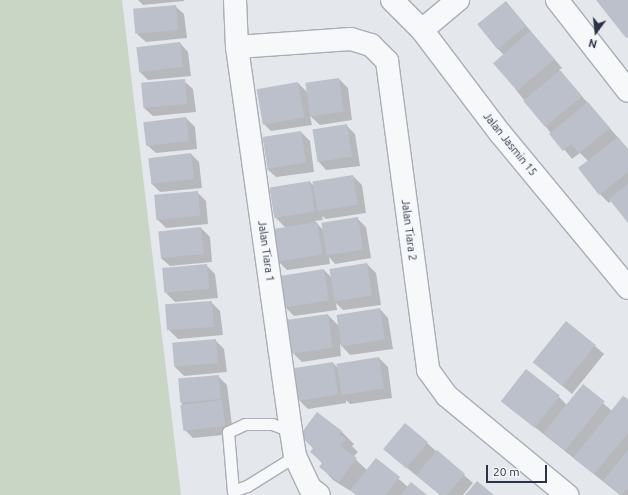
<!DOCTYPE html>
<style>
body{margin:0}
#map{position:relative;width:628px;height:495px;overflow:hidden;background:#e4e7ec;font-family:Ubuntu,sans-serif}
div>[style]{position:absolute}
.green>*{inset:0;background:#c9d6c5}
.shadow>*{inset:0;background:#0003}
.building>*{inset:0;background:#bbc0ca;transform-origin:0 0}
.roads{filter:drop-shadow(1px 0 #a9aeb7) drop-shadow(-1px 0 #a9aeb7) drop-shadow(0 1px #a9aeb7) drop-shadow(0 -1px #a9aeb7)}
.lane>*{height:11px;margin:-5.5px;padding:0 5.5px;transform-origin:5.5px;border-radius:5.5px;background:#f7f8fa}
.street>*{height:22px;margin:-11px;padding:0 11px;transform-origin:11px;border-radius:11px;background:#f7f8fa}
span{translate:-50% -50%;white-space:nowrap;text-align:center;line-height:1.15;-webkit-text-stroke:3px #f4f6f9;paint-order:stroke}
.street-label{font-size:11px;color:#2b3445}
.north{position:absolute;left:576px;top:12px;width:40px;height:40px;-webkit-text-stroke:3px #f4f6f9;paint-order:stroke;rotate:195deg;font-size:11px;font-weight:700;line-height:16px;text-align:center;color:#2b3445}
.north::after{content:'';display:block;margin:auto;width:14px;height:18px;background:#2b3445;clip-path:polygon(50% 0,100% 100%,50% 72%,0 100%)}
.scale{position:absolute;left:486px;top:465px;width:61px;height:18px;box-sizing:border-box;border:2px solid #2b3445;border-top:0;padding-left:5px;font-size:12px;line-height:14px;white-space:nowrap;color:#2b3445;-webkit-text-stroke:3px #f4f6f9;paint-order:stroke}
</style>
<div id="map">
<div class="green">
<div style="clip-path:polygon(0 0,122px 0,181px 495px,0 495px)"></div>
</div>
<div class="shadow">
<div style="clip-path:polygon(138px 0,184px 0,184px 1px,143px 5px)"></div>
<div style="clip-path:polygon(506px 2px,562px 68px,559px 70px,628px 149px,628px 221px,611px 201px,609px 203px,600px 194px,580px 168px,588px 161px,580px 153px,572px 159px,516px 90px,503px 54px,497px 48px)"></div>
<div style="clip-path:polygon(175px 6px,184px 14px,187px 38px,146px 42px,137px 34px)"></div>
<div style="clip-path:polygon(180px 43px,188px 52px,191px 76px,148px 80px,139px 71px)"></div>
<div style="clip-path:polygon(339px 79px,348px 88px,352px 120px,320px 125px,310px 116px,312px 125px,271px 131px,262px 122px,298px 83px,307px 92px)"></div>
<div style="clip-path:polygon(184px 81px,193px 89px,196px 112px,153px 116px,144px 108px)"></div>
<div style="clip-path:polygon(186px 118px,195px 127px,197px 149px,156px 153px,147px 145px)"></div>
<div style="clip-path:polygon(346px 125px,355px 134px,360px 166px,326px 170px,318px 161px)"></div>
<div style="clip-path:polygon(301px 132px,310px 141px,314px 172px,276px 177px,267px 169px)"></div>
<div style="clip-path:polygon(191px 154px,199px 162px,202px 188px,160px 192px,151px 183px)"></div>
<div style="clip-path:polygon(353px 176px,362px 185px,366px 213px,326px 219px,322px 216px,323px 220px,315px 221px,323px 230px,357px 218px,366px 227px,371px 258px,335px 264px,329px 257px,330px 264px,287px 270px,278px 261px,285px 227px,275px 217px,310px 182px,313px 185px)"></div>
<div style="clip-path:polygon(197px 192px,206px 201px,208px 224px,166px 228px,157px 219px)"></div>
<div style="clip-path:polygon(201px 228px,210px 237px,212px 262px,170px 266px,161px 258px)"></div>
<div style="clip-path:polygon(367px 264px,376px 273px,381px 305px,343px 310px,336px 303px,337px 310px,294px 316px,285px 307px,324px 270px,331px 277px)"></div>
<div style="clip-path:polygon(206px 265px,215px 274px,218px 298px,175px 302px,166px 293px)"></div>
<div style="clip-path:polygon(211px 302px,220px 311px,223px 335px,178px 339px,169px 330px)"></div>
<div style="clip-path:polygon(380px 309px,388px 318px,393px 349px,350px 355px,340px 344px,341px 356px,302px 362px,293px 353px,328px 315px,339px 326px)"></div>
<div style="clip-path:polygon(215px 340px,224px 349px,227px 372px,184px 376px,175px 367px,173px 344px)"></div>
<div style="clip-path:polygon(595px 346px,604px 354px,572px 394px,534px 362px)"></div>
<div style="clip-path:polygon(379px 358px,388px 367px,392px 398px,350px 404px,346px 400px,346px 403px,308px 409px,299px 400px,333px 363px,337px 367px)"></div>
<div style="clip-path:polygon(218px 376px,227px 385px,233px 434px,193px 438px,184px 429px,184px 406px,181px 403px)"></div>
<div style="clip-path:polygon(583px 386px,612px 411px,628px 401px,628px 495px,620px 495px,502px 401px,559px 397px,567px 405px)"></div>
<div style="clip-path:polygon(405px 424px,473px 483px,463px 495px,440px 495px,384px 449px)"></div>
<div style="clip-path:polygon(341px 431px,354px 444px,352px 446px,358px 452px,353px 457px,367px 470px,376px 459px,408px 487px,425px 495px,357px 495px,333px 480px,321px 467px,323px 464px,311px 452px,314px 449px,301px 436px)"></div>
</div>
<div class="building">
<div style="clip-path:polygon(596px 0,628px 0,628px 37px,626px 38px)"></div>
<div style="left:506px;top:1px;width:32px;height:37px;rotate:51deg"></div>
<div style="left:176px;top:5px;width:25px;height:43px;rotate:85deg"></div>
<div style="left:530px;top:31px;width:37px;height:49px;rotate:49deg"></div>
<div style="left:180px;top:42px;width:25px;height:44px;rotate:83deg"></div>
<div style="left:560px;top:70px;width:34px;height:48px;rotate:50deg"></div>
<div style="left:339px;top:78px;width:34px;height:34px;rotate:82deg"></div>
<div style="left:185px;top:79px;width:25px;height:44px;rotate:85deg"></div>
<div style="left:298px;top:82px;width:36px;height:42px;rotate:80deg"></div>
<div style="clip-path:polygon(588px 102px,610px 128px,579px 153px,571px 144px,563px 151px,549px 134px)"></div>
<div style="left:186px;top:117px;width:24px;height:43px;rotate:83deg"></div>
<div style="left:347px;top:124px;width:33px;height:35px;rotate:81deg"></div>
<div style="left:301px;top:131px;width:32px;height:39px;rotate:81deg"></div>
<div style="clip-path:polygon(618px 137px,628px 150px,628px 172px,599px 195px,578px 168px)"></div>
<div style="left:191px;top:153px;width:26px;height:43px;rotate:83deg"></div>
<div style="left:353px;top:175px;width:30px;height:41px;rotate:81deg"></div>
<div style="left:310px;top:181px;width:31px;height:41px;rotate:81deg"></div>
<div style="clip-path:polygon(628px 184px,628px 223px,609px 199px)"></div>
<div style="left:198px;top:191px;width:25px;height:44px;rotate:85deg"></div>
<div style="left:358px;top:217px;width:33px;height:37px;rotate:81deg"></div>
<div style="left:317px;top:222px;width:33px;height:44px;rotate:81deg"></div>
<div style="left:201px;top:227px;width:27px;height:43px;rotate:84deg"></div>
<div style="left:367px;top:263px;width:33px;height:38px;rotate:81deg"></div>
<div style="left:207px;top:264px;width:25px;height:45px;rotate:85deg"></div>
<div style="left:324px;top:269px;width:32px;height:46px;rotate:81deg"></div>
<div style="left:212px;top:301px;width:26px;height:47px;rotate:86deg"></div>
<div style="left:380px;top:308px;width:32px;height:44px;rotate:81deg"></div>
<div style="left:328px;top:314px;width:34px;height:41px;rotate:82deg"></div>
<div style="left:566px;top:321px;width:38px;height:53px;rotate:39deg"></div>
<div style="left:216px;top:339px;width:24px;height:44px;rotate:85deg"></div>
<div style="left:379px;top:357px;width:32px;height:43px;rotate:81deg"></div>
<div style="left:333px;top:362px;width:33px;height:40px;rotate:81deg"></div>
<div style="left:526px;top:369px;width:43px;height:41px;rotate:38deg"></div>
<div style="left:219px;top:375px;width:24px;height:41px;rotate:85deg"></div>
<div style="left:583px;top:384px;width:28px;height:63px;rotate:39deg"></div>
<div style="clip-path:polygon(623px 396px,628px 399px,628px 433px,594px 474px,573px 458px)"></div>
<div style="left:222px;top:400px;width:26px;height:42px;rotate:83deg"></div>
<div style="clip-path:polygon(317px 412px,342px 431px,339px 434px,346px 439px,340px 446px,357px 458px,339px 482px,319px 467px,323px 462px,310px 452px,314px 447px,299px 436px)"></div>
<div style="left:405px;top:423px;width:30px;height:34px;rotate:40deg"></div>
<div style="clip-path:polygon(437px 450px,465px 474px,447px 495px,441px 495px,416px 475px)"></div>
<div style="clip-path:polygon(628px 450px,628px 489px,621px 495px,603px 481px)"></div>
<div style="clip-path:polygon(376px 458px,400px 477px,385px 495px,356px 495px,350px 490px)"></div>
<div style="clip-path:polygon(477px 481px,494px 495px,465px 495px)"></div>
<div style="clip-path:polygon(411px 482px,427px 495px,400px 495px)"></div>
</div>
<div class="roads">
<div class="lane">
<div style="left:291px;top:431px;width:20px;rotate:-160deg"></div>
<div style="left:272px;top:424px;width:27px;rotate:180deg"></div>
<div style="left:245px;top:424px;width:19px;rotate:155deg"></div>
<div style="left:228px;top:432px;width:59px;rotate:85.2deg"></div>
<div style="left:233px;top:491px;width:15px;rotate:-20deg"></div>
<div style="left:247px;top:486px;width:57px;rotate:-32deg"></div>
</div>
<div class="street">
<div style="left:235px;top:0;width:47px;rotate:87.6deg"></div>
<div style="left:237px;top:47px;width:388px;rotate:82deg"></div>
<div style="left:291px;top:431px;width:25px;rotate:81deg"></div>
<div style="left:295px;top:456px;width:35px;rotate:65deg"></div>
<div style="left:310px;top:488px;width:11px;rotate:38deg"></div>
<div style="left:392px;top:0;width:42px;rotate:45deg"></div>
<div style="left:422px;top:30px;width:129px;rotate:52.9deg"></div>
<div style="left:500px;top:133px;width:201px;rotate:50.4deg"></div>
<div style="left:557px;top:0;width:115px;rotate:52deg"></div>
<div style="left:422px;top:30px;width:47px;rotate:-39.8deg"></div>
<div style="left:237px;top:47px;width:114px;rotate:-4deg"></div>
<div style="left:351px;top:39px;width:21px;rotate:17deg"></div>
<div style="left:371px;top:45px;width:23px;rotate:45deg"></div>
<div style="left:387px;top:61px;width:312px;rotate:82.4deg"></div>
<div style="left:428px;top:370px;width:32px;rotate:54deg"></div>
<div style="left:447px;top:396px;width:156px;rotate:39.5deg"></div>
</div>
</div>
<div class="street-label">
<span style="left:510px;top:144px;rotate:51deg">Jalan Jasmin 15</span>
<span style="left:409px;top:230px;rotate:83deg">Jalan Tiara 2</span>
<span style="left:266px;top:251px;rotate:82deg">Jalan Tiara 1</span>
</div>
<div class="north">N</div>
<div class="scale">20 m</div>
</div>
